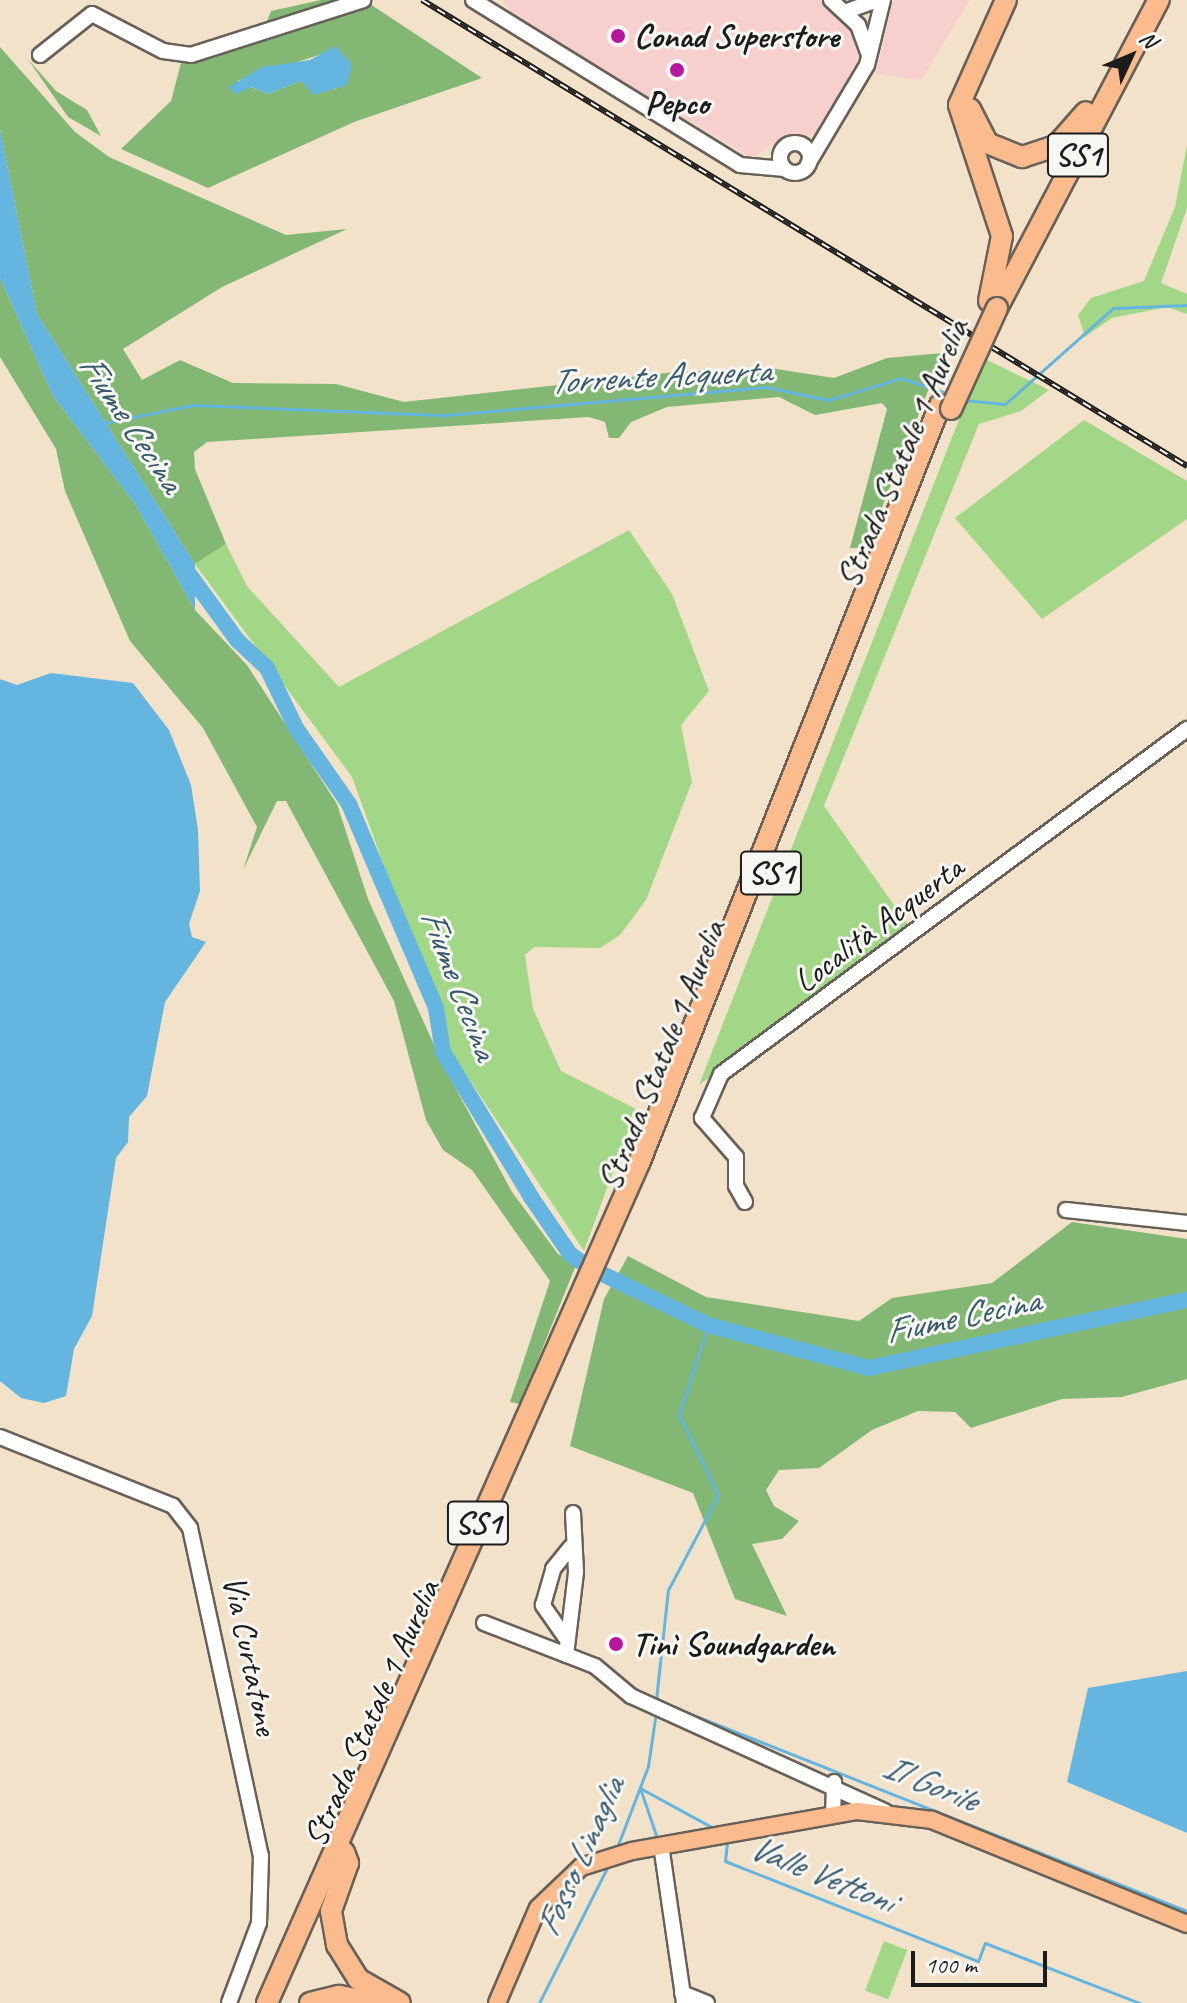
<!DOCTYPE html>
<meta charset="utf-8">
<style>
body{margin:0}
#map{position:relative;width:1187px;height:2003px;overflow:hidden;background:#f3e2ca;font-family:Caveat,sans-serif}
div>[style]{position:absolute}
.built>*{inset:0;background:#f7d0ce}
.green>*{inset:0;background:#a3d788;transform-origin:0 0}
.forest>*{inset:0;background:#82b874}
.water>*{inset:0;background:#64b5df}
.stream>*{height:3px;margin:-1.5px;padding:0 1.5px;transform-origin:1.5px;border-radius:1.5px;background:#64b5df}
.river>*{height:16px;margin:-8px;padding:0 8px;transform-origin:8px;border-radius:8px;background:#64b5df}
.roads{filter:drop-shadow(2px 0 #676159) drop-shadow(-2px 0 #676159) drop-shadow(0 2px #676159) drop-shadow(0 -2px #676159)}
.minor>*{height:14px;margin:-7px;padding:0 7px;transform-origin:7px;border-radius:7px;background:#fff}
.minor>.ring{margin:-7px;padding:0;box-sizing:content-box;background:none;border:14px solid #fff;border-radius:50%}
.major>*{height:16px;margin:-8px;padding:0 8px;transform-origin:8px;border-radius:8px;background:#fbbb8d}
.highway>*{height:20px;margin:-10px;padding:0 10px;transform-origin:10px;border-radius:10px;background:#fbbb8d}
.rail>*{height:6px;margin-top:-3px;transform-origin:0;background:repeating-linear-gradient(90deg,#f6f6f2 0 9px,#1c1c1c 0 18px);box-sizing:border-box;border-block:2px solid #1c1c1c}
.bridges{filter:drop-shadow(2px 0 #676159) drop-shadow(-2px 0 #676159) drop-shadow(0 2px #676159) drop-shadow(0 -2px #676159)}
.highway-bridge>*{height:20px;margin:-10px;padding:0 10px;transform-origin:10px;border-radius:10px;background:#fbbb8d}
.dots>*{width:22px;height:22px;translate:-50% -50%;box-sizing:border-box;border:4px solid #f6f6f2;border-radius:50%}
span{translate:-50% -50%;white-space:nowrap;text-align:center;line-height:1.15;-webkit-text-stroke:6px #f6f6f2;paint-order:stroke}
.shield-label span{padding:2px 6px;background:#f6f6f2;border:2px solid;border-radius:6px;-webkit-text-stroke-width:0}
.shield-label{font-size:32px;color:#1c1c1c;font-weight:700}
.poi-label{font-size:34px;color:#1c1c1c;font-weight:700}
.left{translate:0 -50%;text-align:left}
.street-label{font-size:34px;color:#1c1c1c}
.water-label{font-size:36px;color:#39596a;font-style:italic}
.north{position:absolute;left:1091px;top:16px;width:80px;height:80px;-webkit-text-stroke:6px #f6f6f2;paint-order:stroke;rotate:46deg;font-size:22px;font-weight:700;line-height:32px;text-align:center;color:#1c1c1c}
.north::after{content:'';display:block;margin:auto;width:28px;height:36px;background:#1c1c1c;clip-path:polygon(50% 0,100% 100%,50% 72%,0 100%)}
.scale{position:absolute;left:911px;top:1951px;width:136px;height:36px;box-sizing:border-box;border:4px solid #1c1c1c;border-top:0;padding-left:10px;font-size:24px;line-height:28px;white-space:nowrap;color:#1c1c1c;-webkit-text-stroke:6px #f6f6f2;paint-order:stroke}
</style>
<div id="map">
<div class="built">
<div style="clip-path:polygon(502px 0,872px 0,851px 22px,862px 50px,823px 126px,812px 135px,785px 136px,752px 158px,517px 19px)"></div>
<div style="clip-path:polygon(893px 0,970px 0,921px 80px,876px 74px)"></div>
</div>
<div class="green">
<div style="clip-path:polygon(1187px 145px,1187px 208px,1161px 283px,1187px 294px,1187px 314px,1167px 307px,1112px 318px,1085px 337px,1078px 315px,1091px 298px,1144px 281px,1175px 207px)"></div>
<div style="clip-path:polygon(983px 358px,1049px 390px,1021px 411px,979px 424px,824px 806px,911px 929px,699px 1085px)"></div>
<div style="clip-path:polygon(1084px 420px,1187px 481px,1187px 519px,1042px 619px,955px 518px)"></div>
<div style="clip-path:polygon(629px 530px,672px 594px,709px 691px,681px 725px,692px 782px,646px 900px,620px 935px,600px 948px,534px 947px,525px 955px,533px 1009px,561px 1071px,636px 1109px,584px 1251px,451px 1052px,352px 777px,195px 564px,226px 544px,247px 586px,339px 687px)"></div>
<div style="left:884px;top:1941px;width:25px;height:53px;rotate:21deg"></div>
</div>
<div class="forest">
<div style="clip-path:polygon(evenodd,321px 0,364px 0,482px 78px,354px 122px,208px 188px,121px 149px,171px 101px,181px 63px,260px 39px,271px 11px,321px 0,335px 50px,349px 67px,336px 89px,301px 81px,268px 94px,237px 81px,335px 50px)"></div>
<div style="clip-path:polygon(0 47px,75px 132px,109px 157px,286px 235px,347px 229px,222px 287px,123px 349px,142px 380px,180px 360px,233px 383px,336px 384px,404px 402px,675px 372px,770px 368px,834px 378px,887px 358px,943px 353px,866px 548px,850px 548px,887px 409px,882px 403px,815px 415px,779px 397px,667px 407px,631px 422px,619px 438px,609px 438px,605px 422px,589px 417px,207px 442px,194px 452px,195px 469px,226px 544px,195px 564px,37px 314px,0 129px)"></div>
<div style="clip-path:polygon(27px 58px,56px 91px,87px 110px,101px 136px,68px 117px)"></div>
<div style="clip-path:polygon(0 278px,53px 396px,135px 504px,195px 610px,247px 665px,337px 804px,368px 899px,445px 1069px,512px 1192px,558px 1254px,576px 1265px,520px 1404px,510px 1402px,550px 1281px,472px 1170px,443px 1150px,426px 1120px,394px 1001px,286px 801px,277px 801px,243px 870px,257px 827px,203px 728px,130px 641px,65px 491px,56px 449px,0 357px)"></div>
<div style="clip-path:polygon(1072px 1222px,1187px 1239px,1187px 1379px,1122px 1397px,1062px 1399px,971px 1428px,955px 1412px,918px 1411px,872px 1430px,819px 1468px,779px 1470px,766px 1490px,774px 1506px,799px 1521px,782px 1539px,752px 1544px,787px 1616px,735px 1599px,693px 1493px,570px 1446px,604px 1299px,628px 1256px,706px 1297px,859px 1321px,892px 1298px,992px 1283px)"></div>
</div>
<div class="water">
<div style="clip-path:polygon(335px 46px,352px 64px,347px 85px,314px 95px,301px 81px,268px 94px,252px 87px,235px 94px,229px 87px,262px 67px,310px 60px)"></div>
<div style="clip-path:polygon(0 129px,37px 314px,195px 564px,195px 610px,135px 504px,53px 396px,0 278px)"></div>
<div style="clip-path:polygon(51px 673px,133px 683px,169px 730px,191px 785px,198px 830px,200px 891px,189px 924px,192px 937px,206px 942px,165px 1002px,147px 1096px,129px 1117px,128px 1142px,116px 1158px,92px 1316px,74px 1349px,66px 1396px,44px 1403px,21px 1398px,0 1381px,0 679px,17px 685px)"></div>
<div style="clip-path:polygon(1187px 1671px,1187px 1833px,1067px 1782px,1088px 1688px)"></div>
</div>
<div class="stream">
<div style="left:963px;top:400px;width:42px;rotate:5.4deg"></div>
<div style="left:1005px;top:404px;width:144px;rotate:-41.6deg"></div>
<div style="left:1113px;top:308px;width:74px;rotate:-2.3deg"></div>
<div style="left:104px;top:423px;width:91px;rotate:-11.4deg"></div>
<div style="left:193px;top:405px;width:253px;rotate:2.3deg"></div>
<div style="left:446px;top:415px;width:321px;rotate:-5deg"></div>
<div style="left:766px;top:387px;width:64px;rotate:11.7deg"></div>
<div style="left:829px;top:400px;width:75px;rotate:-17deg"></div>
<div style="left:901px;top:378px;width:51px;rotate:18.4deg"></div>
<div style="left:656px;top:1700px;width:111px;rotate:-83.8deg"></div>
<div style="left:668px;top:1590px;width:107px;rotate:-62.2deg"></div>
<div style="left:718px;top:1495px;width:89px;rotate:-116deg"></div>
<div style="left:679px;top:1415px;width:95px;rotate:-72.1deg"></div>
<div style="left:663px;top:1703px;width:564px;rotate:21.65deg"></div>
<div style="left:640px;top:1788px;width:88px;rotate:28.6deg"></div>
<div style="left:640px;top:1788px;width:53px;rotate:71.2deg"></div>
<div style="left:727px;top:1842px;width:19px;rotate:96deg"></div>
<div style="left:725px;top:1861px;width:272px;rotate:21.6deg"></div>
<div style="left:978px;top:1961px;width:19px;rotate:-69deg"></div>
<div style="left:985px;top:1943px;width:166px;rotate:21.2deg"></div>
<div style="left:616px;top:1850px;width:90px;rotate:-69.1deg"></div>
<div style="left:648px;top:1766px;width:55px;rotate:-81.6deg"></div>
<div style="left:539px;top:2003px;width:156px;rotate:-63.3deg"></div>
</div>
<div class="river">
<div style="left:184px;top:567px;width:90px;rotate:54deg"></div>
<div style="left:237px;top:640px;width:41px;rotate:43deg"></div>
<div style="left:267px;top:668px;width:67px;rotate:64.2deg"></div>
<div style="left:296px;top:728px;width:93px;rotate:55.1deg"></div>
<div style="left:349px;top:804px;width:222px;rotate:66.9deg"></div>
<div style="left:436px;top:1008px;width:45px;rotate:81deg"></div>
<div style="left:443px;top:1052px;width:170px;rotate:58.7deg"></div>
<div style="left:531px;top:1197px;width:69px;rotate:55.6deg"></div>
<div style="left:570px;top:1254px;width:22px;rotate:36deg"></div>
<div style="left:588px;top:1267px;width:133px;rotate:25.8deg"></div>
<div style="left:708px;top:1325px;width:167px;rotate:15deg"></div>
<div style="left:869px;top:1368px;width:325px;rotate:-12.1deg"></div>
</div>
<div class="roads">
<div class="minor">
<div style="left:473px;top:0;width:314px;rotate:31.7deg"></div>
<div style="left:740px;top:165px;width:45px;rotate:5.1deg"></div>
<div style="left:831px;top:0;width:37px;rotate:43deg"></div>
<div style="left:858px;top:25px;width:30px;rotate:70deg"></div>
<div style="left:847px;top:11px;width:32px;rotate:-20deg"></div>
<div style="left:40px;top:55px;width:66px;rotate:-38.3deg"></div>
<div style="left:92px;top:14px;width:80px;rotate:27.5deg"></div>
<div style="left:163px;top:51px;width:28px;rotate:8deg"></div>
<div style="left:191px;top:55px;width:181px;rotate:-17.7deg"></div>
<div class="ring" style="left:780px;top:143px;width:16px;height:16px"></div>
<div style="left:808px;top:164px;width:115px;rotate:-59.2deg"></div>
<div style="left:867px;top:65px;width:67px;rotate:-76.2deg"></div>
<div style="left:745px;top:1202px;width:18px;rotate:-119deg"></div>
<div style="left:736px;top:1186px;width:29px;rotate:-90deg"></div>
<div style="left:736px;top:1157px;width:52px;rotate:-131.1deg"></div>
<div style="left:702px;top:1118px;width:48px;rotate:-66.6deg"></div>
<div style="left:721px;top:1074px;width:580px;rotate:-36.51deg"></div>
<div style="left:1066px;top:1210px;width:122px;rotate:6.1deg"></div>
<div style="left:0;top:1437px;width:186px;rotate:21.7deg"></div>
<div style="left:173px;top:1506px;width:28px;rotate:52deg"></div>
<div style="left:190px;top:1528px;width:336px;rotate:77.8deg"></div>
<div style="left:261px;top:1856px;width:67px;rotate:91.7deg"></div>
<div style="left:259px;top:1923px;width:85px;rotate:110.6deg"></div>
<div style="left:484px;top:1623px;width:119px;rotate:21.2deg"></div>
<div style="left:595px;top:1666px;width:47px;rotate:39.8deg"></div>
<div style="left:631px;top:1696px;width:279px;rotate:24.4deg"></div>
<div style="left:565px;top:1637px;width:39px;rotate:-125deg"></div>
<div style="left:543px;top:1605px;width:37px;rotate:-74deg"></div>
<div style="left:553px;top:1569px;width:28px;rotate:-51deg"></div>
<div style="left:566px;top:1655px;width:84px;rotate:-83.1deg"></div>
<div style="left:576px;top:1572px;width:59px;rotate:-92.9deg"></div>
<div style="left:833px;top:1815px;width:33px;rotate:-88deg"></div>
<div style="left:661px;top:1845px;width:160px;rotate:81.7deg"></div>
<div style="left:682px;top:1993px;width:27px;rotate:22deg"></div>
</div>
<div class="major">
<div style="left:497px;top:2003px;width:103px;rotate:-66.7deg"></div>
<div style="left:538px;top:1908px;width:59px;rotate:-43.6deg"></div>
<div style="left:581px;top:1867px;width:53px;rotate:-17.4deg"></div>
<div style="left:632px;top:1851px;width:229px;rotate:-10.1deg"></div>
<div style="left:857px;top:1811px;width:76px;rotate:6.8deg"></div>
<div style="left:932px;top:1820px;width:275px;rotate:22.2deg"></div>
</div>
<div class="highway">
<div style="left:970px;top:109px;width:38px;rotate:63deg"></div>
<div style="left:987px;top:143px;width:38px;rotate:22deg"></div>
<div style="left:1022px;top:157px;width:36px;rotate:-18deg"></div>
<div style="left:1056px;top:146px;width:45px;rotate:-48.6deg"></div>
<div style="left:989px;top:301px;width:66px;rotate:-78.7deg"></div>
<div style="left:1002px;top:236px;width:138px;rotate:-108.2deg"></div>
<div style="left:959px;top:105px;width:115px;rotate:-65.9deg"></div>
<div style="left:997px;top:308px;width:348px;rotate:-62.3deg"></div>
<div style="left:344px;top:1852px;width:12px;rotate:70deg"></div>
<div style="left:348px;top:1863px;width:51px;rotate:109.5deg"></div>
<div style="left:331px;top:1911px;width:35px;rotate:80deg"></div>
<div style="left:337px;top:1945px;width:40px;rotate:58deg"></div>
<div style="left:358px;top:1979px;width:48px;rotate:29.7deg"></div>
<div style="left:267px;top:2003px;width:921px;rotate:-66.11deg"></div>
<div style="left:640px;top:1161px;width:813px;rotate:-68.36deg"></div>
<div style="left:310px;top:2003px;width:30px;rotate:-14deg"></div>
<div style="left:339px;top:1996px;width:40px;rotate:10deg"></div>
</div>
</div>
<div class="rail">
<div style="left:422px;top:0;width:896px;rotate:31.35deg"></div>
</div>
<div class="bridges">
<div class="highway-bridge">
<div style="left:951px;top:409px;width:111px;rotate:-65.5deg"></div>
</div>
</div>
<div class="dots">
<div style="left:618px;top:36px;background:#b5179e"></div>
<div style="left:677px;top:70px;background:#b5179e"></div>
<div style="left:616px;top:1644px;background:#b5179e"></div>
</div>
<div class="shield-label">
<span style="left:1078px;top:155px">SS1</span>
<span style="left:771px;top:873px">SS1</span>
<span style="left:478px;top:1523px">SS1</span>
</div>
<div class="poi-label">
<span class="left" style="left:634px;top:36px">Conad Superstore</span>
<span style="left:677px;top:103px">Pepco</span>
<span class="left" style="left:632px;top:1644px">Tinì Soundgarden</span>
</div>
<div class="street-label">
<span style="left:902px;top:453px;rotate:-67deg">Strada Statale 1 Aurelia</span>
<span style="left:878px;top:924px;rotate:-37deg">Località Acquerta</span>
<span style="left:661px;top:1055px;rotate:-68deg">Strada Statale 1 Aurelia</span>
<span style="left:251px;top:1655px;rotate:78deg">Via Curtatone</span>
<span style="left:371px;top:1713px;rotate:-66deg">Strada Statale 1 Aurelia</span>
</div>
<div class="water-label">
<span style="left:660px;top:376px;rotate:-3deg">Torrente Acquerta</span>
<span style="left:131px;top:423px;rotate:56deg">Fiume Cecina</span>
<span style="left:459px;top:984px;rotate:69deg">Fiume Cecina</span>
<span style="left:962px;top:1316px;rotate:-12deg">Fiume Cecina</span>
<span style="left:930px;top:1783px;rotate:22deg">Il Gorile</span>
<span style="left:580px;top:1857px;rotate:-66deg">Fosso Linaglia</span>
<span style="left:822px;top:1874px;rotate:22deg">Valle Vettoni</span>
</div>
<div class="north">N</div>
<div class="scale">100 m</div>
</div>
